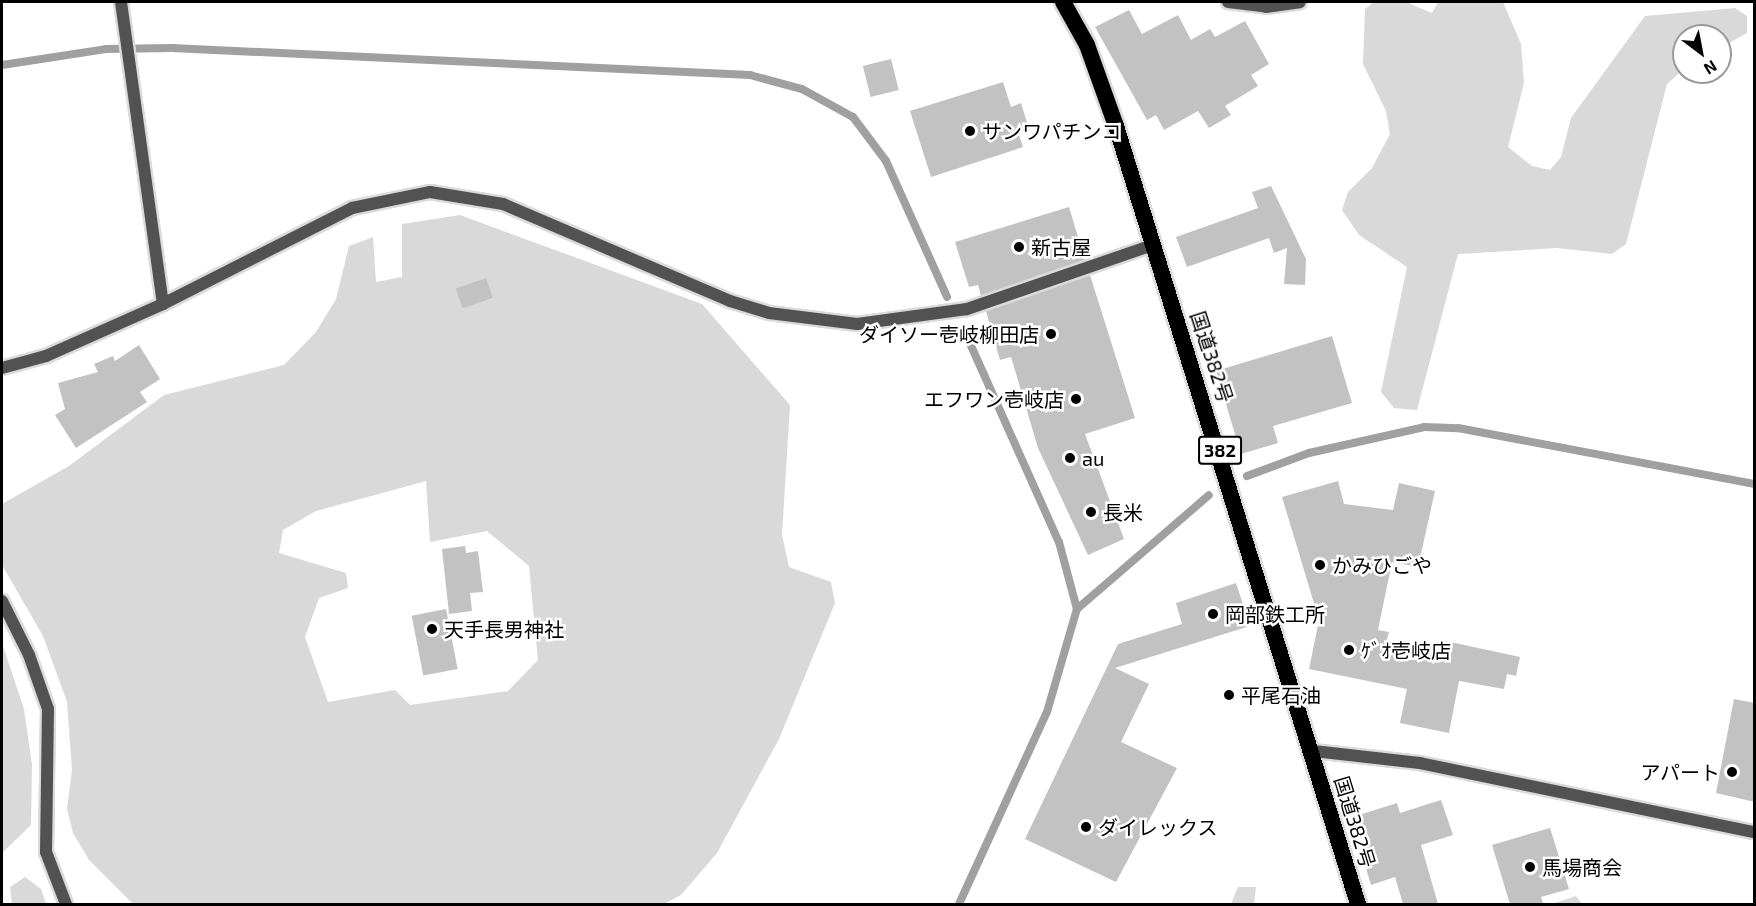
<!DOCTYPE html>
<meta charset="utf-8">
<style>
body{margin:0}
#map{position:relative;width:1756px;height:906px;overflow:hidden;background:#fff;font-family:"Exo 2","Noto Sans JP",sans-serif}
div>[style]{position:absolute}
.green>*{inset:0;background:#d9d9d9}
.stream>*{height:8px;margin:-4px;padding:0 4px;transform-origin:4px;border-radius:4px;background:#a0a0a0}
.building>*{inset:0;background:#c2c2c2;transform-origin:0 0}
.roads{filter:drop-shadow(2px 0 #dbdbdb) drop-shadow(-2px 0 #dbdbdb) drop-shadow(0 2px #dbdbdb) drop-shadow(0 -2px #dbdbdb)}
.minor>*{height:12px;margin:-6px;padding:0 6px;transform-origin:6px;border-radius:6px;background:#525252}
.tertiary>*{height:12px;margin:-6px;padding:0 6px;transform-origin:6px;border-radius:6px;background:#525252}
.trunk>*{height:16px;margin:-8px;padding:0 8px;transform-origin:8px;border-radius:8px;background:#000}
.dots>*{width:16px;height:16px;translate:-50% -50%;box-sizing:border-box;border:3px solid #fff;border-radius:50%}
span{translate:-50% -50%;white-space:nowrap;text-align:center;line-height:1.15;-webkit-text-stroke:5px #fff;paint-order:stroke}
.shield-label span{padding:2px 4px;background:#fff;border:2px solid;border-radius:4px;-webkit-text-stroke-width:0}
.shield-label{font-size:18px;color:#000;font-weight:700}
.poi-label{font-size:20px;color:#000}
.left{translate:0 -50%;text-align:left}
.right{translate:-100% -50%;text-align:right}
.street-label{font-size:20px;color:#000}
.frame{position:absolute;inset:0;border:3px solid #000;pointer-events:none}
.north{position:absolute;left:1672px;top:24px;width:60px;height:60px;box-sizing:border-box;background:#fff;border:2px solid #999;border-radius:50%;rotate:148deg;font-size:16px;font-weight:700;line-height:24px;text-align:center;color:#000}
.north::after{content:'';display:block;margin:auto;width:21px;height:27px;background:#000;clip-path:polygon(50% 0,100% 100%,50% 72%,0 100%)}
</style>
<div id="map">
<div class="green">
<div style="clip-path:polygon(1374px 2px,1406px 2px,1432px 13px,1438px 2px,1503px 2px,1521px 44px,1524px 83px,1508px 147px,1532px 166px,1550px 170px,1561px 157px,1571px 118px,1645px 16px,1735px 8px,1747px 16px,1747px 33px,1720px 48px,1720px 36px,1684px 36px,1684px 69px,1667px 84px,1626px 244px,1612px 254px,1557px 248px,1458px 254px,1417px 410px,1394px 408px,1381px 392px,1407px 267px,1359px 235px,1342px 210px,1348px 192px,1372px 168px,1390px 134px,1386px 111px,1363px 64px,1365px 9px)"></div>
<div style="clip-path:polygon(evenodd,460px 215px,702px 304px,790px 405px,782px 535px,789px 567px,831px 582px,835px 603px,779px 739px,717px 853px,681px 895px,664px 904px,133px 904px,89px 860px,73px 833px,67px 809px,72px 770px,67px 702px,43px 636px,2px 565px,2px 504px,69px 466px,164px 395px,284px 365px,316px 332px,336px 299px,349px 246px,373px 237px,376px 282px,402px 277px,402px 224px,460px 215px,426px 481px,430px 542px,487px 531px,529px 566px,538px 660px,508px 691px,410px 705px,395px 690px,328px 702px,305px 637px,319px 598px,348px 588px,346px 573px,279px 553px,283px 530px,316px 511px,426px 481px)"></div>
<div style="clip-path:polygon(2px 643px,24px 709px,32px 765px,31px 825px,2px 853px)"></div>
<div style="clip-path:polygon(25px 877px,41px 889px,46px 904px,12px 904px,10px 887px)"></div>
<div style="clip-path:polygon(1238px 887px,1256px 887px,1254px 904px,1231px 904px)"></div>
<div style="clip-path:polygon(1576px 896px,1582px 904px,1552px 904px)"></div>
</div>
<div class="stream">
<div style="left:2px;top:65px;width:105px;rotate:-8.7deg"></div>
<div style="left:106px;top:49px;width:66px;rotate:-0.9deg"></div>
<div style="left:172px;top:48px;width:579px;rotate:2.67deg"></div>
<div style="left:750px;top:75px;width:54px;rotate:15.1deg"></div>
<div style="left:802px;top:89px;width:58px;rotate:28.8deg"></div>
<div style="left:853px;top:117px;width:55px;rotate:53.1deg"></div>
<div style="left:886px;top:161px;width:149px;rotate:65.8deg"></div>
<div style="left:964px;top:330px;width:232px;rotate:65.9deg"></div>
<div style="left:1059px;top:542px;width:69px;rotate:75deg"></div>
<div style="left:1247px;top:476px;width:66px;rotate:-20.4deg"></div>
<div style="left:1309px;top:453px;width:118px;rotate:-12.7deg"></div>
<div style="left:1424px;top:427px;width:34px;rotate:2deg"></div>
<div style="left:1458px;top:428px;width:301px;rotate:10.7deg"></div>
<div style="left:959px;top:904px;width:211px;rotate:-65.4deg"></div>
<div style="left:1047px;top:712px;width:107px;rotate:-73.8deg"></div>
<div style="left:1077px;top:609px;width:174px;rotate:-40.8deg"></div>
</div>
<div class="building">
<div style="clip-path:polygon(1129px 10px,1142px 34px,1178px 15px,1191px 40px,1210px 29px,1215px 37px,1245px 21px,1269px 64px,1251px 75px,1258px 86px,1225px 106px,1231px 115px,1209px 128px,1198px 111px,1164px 130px,1156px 115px,1147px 120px,1095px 27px)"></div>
<div style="left:891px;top:59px;width:32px;height:29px;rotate:76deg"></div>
<div style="clip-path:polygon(1003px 82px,1011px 107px,1021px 103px,1029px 129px,1018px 132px,1023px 147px,931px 177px,910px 111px)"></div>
<div style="clip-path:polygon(1271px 186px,1306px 259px,1305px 285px,1284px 284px,1287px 248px,1274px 253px,1269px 238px,1187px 267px,1176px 237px,1258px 208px,1252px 192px)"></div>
<div style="clip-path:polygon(1069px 207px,1085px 260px,981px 296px,978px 285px,969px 287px,955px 242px)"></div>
<div style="clip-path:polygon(1090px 275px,1135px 418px,1085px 434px,1124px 539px,1088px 555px,1038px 448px,1011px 357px,1000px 360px,986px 311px)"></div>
<div style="left:486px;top:278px;width:21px;height:32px;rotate:71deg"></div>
<div style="clip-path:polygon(1332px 336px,1352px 403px,1273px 426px,1278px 443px,1241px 454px,1216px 371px)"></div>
<div style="clip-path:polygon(139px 345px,160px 379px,140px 392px,147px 402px,76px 448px,55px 415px,65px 409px,58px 383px,98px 372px,94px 364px,113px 356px,115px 361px)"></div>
<div style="clip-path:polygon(1338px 481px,1344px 504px,1393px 510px,1399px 483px,1435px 491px,1418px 567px,1392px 562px,1378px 630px,1389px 632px,1385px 646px,1438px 656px,1441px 640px,1520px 657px,1516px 676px,1507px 674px,1504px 689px,1459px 681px,1449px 733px,1400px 723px,1407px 689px,1309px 669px,1319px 620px,1282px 497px)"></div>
<div style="clip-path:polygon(465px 546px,466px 553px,478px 551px,483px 592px,470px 593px,472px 611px,449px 614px,442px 549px)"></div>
<div style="clip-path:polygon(1236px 583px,1250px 626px,1115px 668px,1149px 684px,1121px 742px,1177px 768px,1116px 882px,1025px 839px,1118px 644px,1182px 624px,1176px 603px)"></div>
<div style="left:446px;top:609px;width:61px;height:35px;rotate:79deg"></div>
<div style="clip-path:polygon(1734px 699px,1755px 703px,1755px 802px,1716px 793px)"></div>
<div style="clip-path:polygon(1441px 800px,1453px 835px,1421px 845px,1438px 904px,1403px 904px,1395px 877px,1371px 885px,1365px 865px,1371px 863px,1356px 816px,1397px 803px,1400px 813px)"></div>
<div style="clip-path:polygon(1550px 828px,1569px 889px,1541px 897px,1543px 904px,1510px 904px,1492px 845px)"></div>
</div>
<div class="roads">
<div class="minor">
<div style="left:121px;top:2px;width:305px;rotate:82.1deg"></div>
<div style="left:1228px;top:2px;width:38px;rotate:7deg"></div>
<div style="left:1266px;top:7px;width:34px;rotate:-8deg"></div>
<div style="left:2px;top:368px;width:46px;rotate:-15.3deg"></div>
<div style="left:46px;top:356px;width:128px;rotate:-24deg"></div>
<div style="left:163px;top:304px;width:212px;rotate:-26.9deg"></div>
<div style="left:352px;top:208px;width:80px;rotate:-11.6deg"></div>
<div style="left:430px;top:192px;width:74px;rotate:9.3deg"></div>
<div style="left:503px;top:204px;width:247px;rotate:23.1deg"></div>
<div style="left:730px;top:301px;width:41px;rotate:17.1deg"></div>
<div style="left:769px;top:313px;width:89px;rotate:7.1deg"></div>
<div style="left:857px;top:324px;width:111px;rotate:-7.8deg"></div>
<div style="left:967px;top:309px;width:197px;rotate:-19deg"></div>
<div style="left:2px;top:601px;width:60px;rotate:63.4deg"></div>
<div style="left:29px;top:655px;width:57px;rotate:70.6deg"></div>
<div style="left:48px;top:709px;width:143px;rotate:90.8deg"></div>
<div style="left:46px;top:852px;width:56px;rotate:69deg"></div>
</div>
<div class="tertiary">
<div style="left:1313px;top:751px;width:108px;rotate:6.4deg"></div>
<div style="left:1420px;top:763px;width:341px;rotate:11.7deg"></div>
</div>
<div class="trunk">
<div style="left:1063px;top:2px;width:49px;rotate:60.8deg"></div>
<div style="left:1087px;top:45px;width:86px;rotate:70.3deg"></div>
<div style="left:1116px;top:126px;width:815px;rotate:72.72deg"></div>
</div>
</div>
<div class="dots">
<div style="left:970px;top:131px;background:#000"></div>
<div style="left:1019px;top:247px;background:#000"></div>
<div style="left:1051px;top:334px;background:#000"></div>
<div style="left:1076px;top:399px;background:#000"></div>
<div style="left:1070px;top:458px;background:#000"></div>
<div style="left:1091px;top:512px;background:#000"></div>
<div style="left:1320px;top:565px;background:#000"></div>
<div style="left:1213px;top:614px;background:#000"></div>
<div style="left:432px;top:629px;background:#000"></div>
<div style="left:1349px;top:650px;background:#000"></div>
<div style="left:1229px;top:695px;background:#000"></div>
<div style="left:1732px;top:772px;background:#000"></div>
<div style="left:1086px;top:827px;background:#000"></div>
<div style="left:1530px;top:867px;background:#000"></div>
</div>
<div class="shield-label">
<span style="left:1220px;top:450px">382</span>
</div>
<div class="poi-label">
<span class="left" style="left:982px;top:131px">サンワパチンコ</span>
<span class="left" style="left:1031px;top:247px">新古屋</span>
<span class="right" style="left:1039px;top:334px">ダイソー壱岐柳田店</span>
<span class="right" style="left:1064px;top:399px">エフワン壱岐店</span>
<span class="left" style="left:1082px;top:458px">au</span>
<span class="left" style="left:1103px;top:512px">長米</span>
<span class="left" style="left:1332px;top:565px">かみひごや</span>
<span class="left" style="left:1225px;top:614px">岡部鉄工所</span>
<span class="left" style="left:444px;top:629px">天手長男神社</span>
<span class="left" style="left:1361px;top:650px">ｹﾞｵ壱岐店</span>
<span class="left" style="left:1241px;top:695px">平尾石油</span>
<span class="right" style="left:1720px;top:772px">アパート</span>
<span class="left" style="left:1098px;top:827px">ダイレックス</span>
<span class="left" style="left:1542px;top:867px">馬場商会</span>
</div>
<div class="street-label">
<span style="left:1212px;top:357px;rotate:72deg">国道382号</span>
<span style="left:1355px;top:822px;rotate:73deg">国道382号</span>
</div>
<div class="frame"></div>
<div class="north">N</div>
</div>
